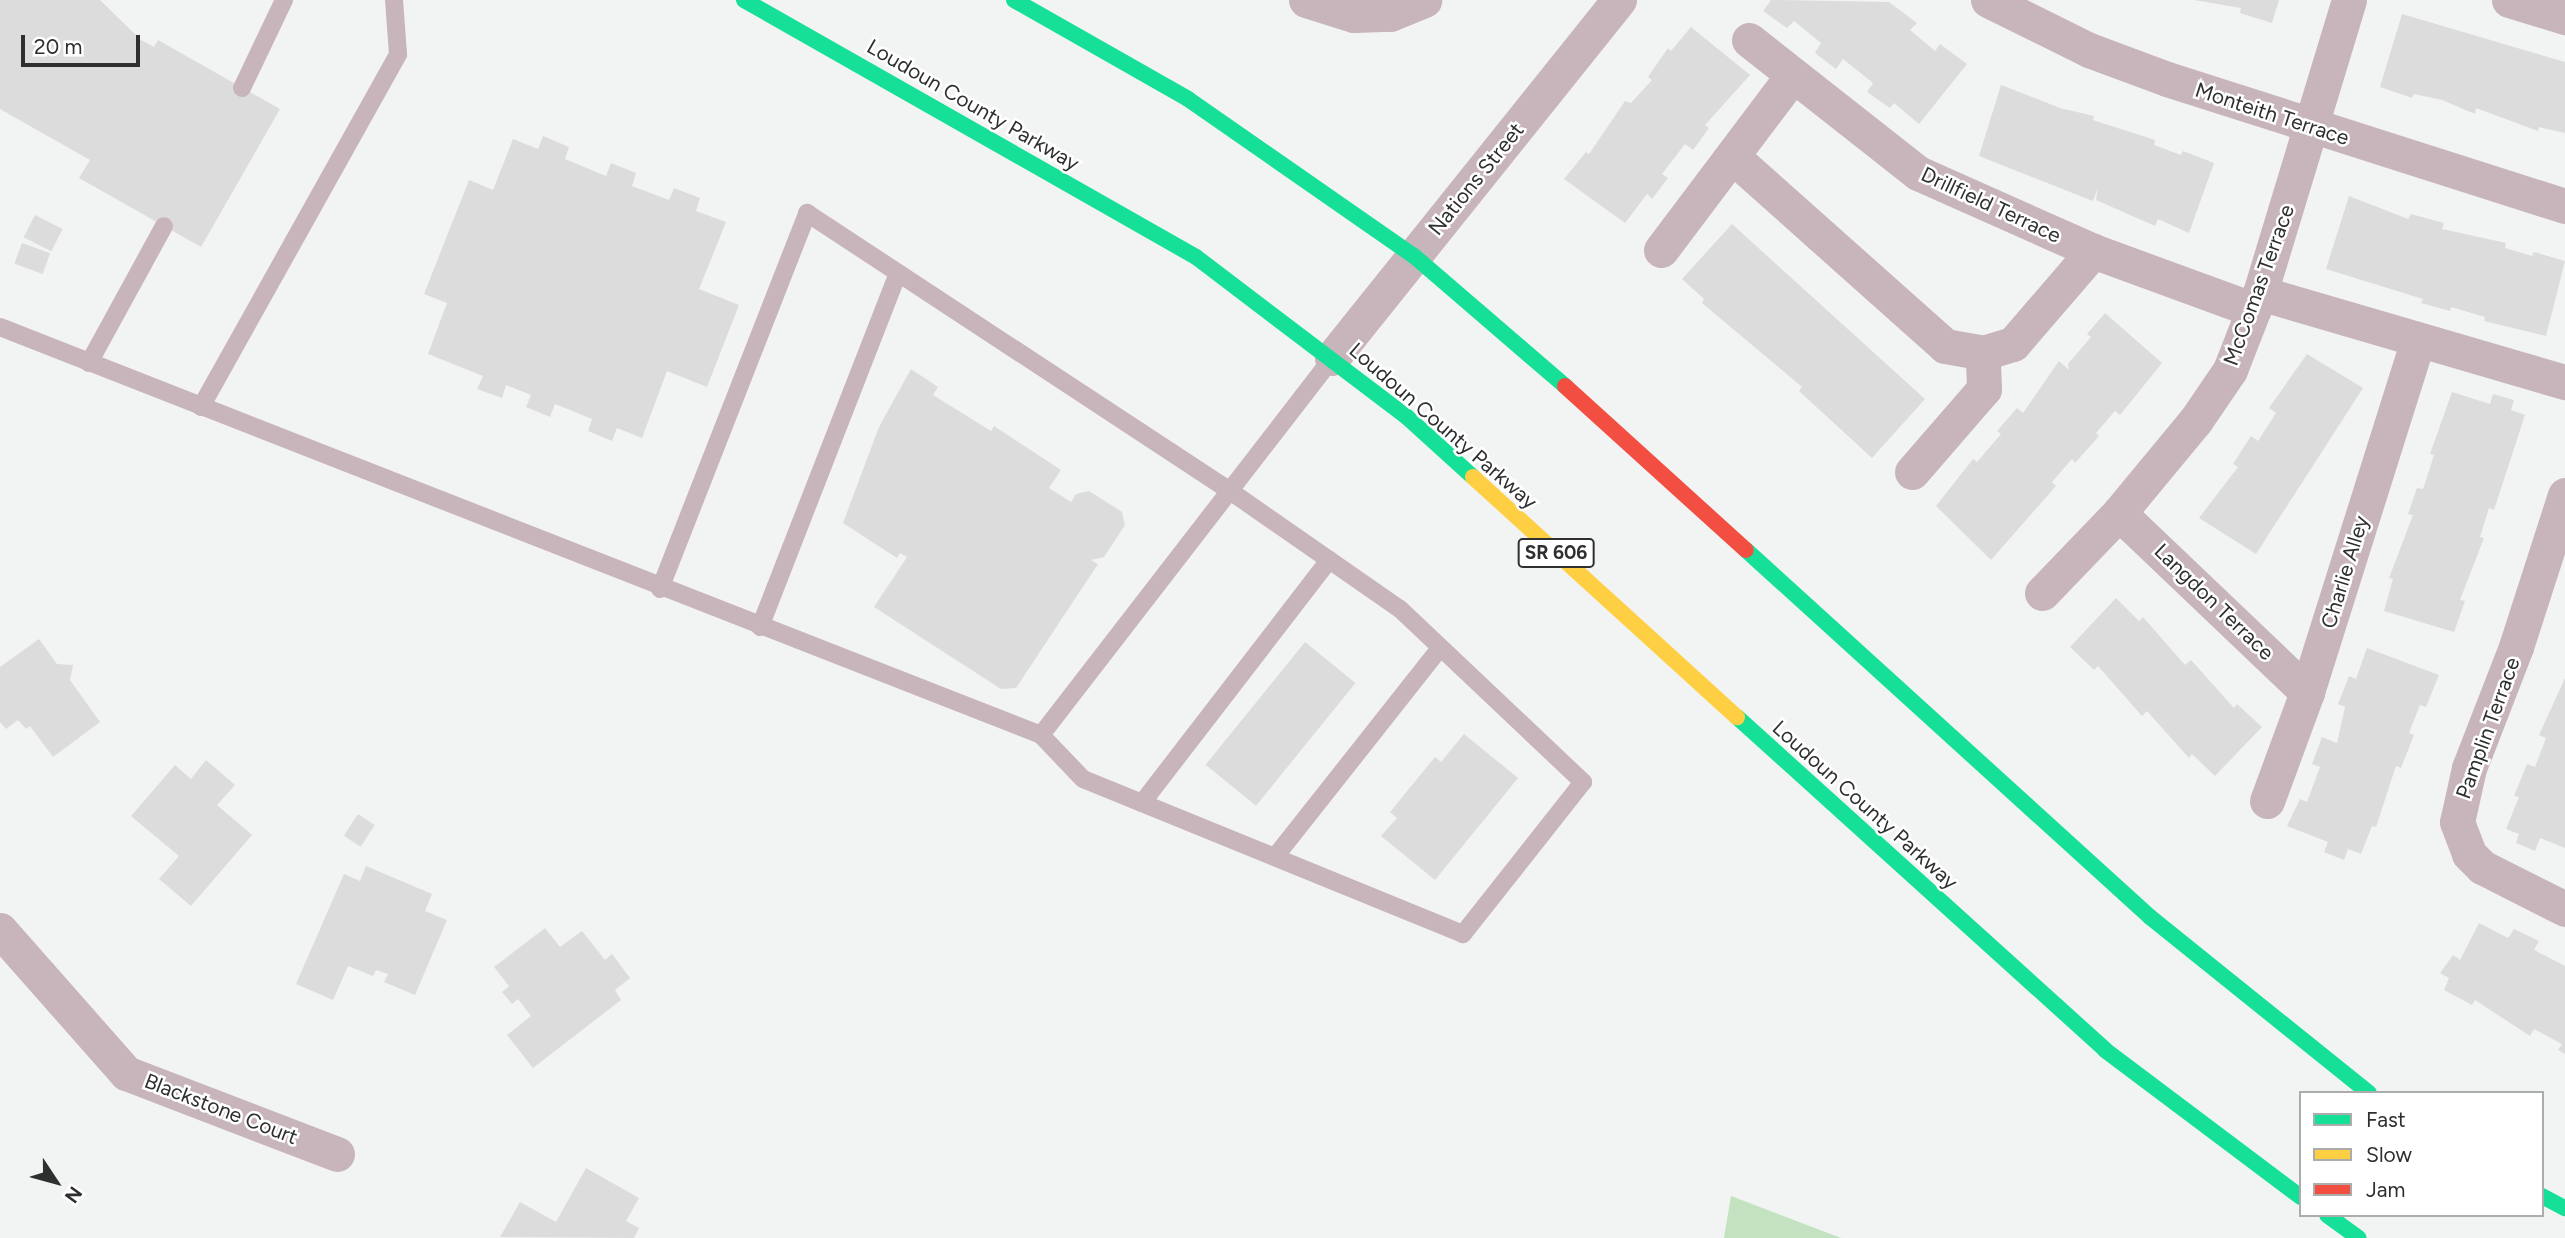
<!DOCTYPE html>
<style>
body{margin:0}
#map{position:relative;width:2565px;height:1238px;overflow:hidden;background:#f2f3f3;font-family:Figtree,sans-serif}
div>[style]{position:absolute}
.green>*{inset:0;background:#c2e2c0}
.building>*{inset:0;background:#dcdcdd;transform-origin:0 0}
.lane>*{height:18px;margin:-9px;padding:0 9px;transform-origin:9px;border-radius:9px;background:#c8b5bc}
.street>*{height:35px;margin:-17.5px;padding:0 17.5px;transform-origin:17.5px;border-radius:17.5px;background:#c8b5bc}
.fast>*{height:16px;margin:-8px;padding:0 8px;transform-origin:8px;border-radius:8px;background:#16e098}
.slow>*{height:16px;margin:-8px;padding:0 8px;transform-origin:8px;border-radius:8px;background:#ffcf43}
.jam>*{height:16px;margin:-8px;padding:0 8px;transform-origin:8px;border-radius:8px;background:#f24e42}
span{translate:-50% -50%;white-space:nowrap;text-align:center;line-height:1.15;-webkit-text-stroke:5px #fff;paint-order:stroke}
.shield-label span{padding:2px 5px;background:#fff;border:2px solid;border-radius:5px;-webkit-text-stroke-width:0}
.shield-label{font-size:19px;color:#2e2f30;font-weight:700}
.street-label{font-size:21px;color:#2e2f30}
.legend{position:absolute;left:2299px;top:1091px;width:245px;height:126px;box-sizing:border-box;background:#fff;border:2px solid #abacac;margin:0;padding:9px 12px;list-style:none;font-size:21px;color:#2e2f30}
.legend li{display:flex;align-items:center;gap:14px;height:35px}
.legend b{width:35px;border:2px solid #abacac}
.north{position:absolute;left:21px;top:1147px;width:70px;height:70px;-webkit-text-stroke:5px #fff;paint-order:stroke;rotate:126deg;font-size:19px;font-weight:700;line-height:28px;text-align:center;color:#2e2f30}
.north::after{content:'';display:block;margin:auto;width:24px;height:32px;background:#2e2f30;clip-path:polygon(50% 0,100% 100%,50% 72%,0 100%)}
.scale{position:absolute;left:21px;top:35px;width:119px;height:32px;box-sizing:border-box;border:4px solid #2e2f30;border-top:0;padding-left:9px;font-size:21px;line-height:24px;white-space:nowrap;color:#2e2f30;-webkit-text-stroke:5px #fff;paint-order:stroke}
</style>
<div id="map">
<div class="green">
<div style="clip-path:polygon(1731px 1196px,1841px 1238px,1724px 1238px)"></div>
</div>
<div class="building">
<div style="clip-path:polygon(0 0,100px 0,141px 40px,154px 47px,158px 40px,280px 109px,201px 247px,79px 178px,90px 160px,0 109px)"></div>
<div style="clip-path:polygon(1771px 0,1889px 2px,1917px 23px,1910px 30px,1935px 51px,1940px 44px,1967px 64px,1919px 124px,1894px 103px,1890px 108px,1867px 92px,1873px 83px,1843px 59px,1836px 69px,1815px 53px,1821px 43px,1794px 21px,1787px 28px,1763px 11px)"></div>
<div style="clip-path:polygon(2194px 0,2279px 0,2272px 23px,2240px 13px,2241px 8px)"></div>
<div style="clip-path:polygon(2402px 14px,2565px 62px,2565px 133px,2539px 127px,2538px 131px,2476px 108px,2475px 114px,2442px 100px,2414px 94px,2412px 98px,2380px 87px)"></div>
<div style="clip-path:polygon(1691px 27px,1750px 75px,1705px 125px,1709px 128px,1693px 150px,1685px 144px,1662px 174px,1668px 178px,1652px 199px,1647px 194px,1625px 223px,1564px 179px,1586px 152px,1589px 154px,1625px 101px,1631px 103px,1652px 80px,1648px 77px,1668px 48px,1671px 51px)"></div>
<div style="clip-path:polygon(2001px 85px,2060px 108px,2094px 116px,2093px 120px,2155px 140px,2154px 145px,2181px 155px,2183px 151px,2214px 163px,2189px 233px,2158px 219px,2155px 226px,2096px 200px,2098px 188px,2093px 201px,1979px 156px)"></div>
<div style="clip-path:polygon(543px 136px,569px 147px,565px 159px,606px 176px,611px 163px,636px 173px,632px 186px,669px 200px,674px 188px,700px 198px,696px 211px,726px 222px,699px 289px,739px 305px,707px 387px,667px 371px,642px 438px,617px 428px,612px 441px,588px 431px,592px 419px,555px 404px,550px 417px,526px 407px,531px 395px,506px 385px,502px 398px,477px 389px,483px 376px,428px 354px,447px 303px,424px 294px,469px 180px,493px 190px,513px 139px,538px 149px)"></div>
<div style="clip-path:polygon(2349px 196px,2408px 219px,2411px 214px,2444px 223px,2442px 229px,2506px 243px,2505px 248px,2532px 256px,2534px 252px,2565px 261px,2546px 336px,2484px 321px,2485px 317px,2451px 307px,2450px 311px,2421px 303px,2423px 299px,2326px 269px)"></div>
<div style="left:35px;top:215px;width:31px;height:25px;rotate:27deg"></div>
<div style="clip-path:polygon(1732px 224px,1925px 399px,1872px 458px,1799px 391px,1802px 387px,1702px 303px,1704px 299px,1682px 279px)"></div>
<div style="left:22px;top:243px;width:30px;height:22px;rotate:20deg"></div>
<div style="clip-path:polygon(2105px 313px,2162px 363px,2120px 415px,2115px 411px,2096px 433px,2099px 436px,2075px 463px,2072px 459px,2052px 482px,2056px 486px,1991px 560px,1936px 506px,1973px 459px,1977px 462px,2001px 434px,1997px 431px,2017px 408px,2023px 413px,2059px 361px,2069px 370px,2068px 364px,2091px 337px,2087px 334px)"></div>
<div style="clip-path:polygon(2307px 354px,2363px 388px,2256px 554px,2199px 518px,2238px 467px,2233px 464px,2251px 436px,2258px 441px,2276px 413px,2269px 408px)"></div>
<div style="clip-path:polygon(911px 369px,938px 387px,933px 395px,991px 431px,994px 426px,1061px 470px,1049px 488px,1071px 502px,1076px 494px,1089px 491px,1122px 512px,1125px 525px,1104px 557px,1091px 560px,1098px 564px,1016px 688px,1001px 689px,874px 607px,907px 557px,900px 553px,897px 558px,843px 523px,879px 427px)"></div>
<div style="clip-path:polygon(2452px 392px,2490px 404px,2493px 394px,2514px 400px,2511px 410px,2525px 415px,2494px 510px,2489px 508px,2480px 537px,2484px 538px,2460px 600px,2465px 601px,2454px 632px,2384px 611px,2393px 579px,2389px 578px,2413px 515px,2408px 514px,2417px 488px,2423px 489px,2434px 455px,2430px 454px)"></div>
<div style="clip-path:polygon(2116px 598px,2139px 621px,2143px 617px,2185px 665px,2191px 660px,2234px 708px,2237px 704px,2262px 727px,2215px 776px,2192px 754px,2189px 758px,2147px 711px,2142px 716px,2098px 666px,2094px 670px,2070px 647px)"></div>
<div style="clip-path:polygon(39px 639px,57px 664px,73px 665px,70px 680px,100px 722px,53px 757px,30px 726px,26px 729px,18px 720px,6px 729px,0 722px,0 667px)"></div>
<div style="left:1305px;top:642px;width:65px;height:158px;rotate:39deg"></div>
<div style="clip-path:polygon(2367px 648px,2439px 675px,2426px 707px,2420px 705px,2409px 733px,2414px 735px,2401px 768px,2396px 766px,2376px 827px,2372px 826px,2361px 854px,2348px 849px,2344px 860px,2324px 852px,2328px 842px,2287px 826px,2300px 799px,2307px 802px,2320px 767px,2312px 764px,2322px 737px,2337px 743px,2345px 707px,2338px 704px,2349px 676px,2356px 679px)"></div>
<div style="clip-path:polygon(2565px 678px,2565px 848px,2540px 838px,2535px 851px,2516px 843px,2519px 834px,2506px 829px,2519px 797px,2514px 796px,2527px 764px,2535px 767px,2546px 738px,2539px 735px)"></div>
<div style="clip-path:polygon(1464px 734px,1518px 778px,1435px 880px,1381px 836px,1397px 818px,1390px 812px,1435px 757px,1441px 762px)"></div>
<div style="clip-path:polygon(206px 760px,235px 785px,217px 805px,252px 835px,191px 906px,159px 879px,179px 856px,131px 816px,175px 765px,191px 779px)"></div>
<div style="left:358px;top:814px;width:20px;height:26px;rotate:33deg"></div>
<div style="clip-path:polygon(366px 866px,432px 894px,425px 911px,447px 920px,415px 995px,384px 982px,388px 974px,376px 970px,373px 976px,348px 966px,333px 1000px,296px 984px,344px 874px,360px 881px)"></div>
<div style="clip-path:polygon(2479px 923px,2508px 938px,2514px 929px,2539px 941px,2534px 950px,2565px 966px,2565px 1054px,2558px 1050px,2562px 1044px,2534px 1029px,2530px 1036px,2475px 1000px,2472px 1005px,2444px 990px,2449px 978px,2440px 973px,2453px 955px,2460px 960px)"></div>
<div style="clip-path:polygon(545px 928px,560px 947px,582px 931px,605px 960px,612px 954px,630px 978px,615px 990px,621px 1000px,533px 1068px,507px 1035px,531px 1016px,518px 999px,512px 1004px,502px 992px,509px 986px,494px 967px)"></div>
<div style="clip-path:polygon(586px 1168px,639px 1198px,626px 1221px,639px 1228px,634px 1238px,500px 1237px,520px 1202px,556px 1222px)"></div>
</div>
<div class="lane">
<div style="left:242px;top:88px;width:98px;rotate:-64.5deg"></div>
<div style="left:0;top:327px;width:1118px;rotate:21.4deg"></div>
<div style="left:1041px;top:735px;width:476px;rotate:-52.3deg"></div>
<div style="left:89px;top:363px;width:156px;rotate:-61.3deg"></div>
<div style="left:201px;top:407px;width:404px;rotate:-60.8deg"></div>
<div style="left:398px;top:54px;width:54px;rotate:-94.2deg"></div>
<div style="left:660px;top:589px;width:404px;rotate:-68.6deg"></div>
<div style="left:807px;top:213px;width:506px;rotate:33.31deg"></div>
<div style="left:1230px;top:491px;width:207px;rotate:34.8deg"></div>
<div style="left:1400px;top:609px;width:252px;rotate:43.4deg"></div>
<div style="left:1583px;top:782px;width:194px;rotate:128.3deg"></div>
<div style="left:1463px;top:934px;width:410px;rotate:-157.8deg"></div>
<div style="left:1083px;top:779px;width:61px;rotate:-133.7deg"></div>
<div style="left:760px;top:627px;width:380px;rotate:-68.7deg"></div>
<div style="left:1142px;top:803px;width:307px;rotate:-52.4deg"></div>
<div style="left:1275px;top:857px;width:266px;rotate:-51.7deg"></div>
</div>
<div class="street">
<div style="left:1306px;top:0;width:50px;rotate:17.4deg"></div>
<div style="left:1354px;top:15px;width:36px;rotate:-2deg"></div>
<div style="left:1390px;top:14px;width:37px;rotate:-22deg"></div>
<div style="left:1988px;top:0;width:113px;rotate:26.3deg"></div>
<div style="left:2089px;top:50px;width:83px;rotate:20.4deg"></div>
<div style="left:2167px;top:79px;width:418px;rotate:17.7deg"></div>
<div style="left:2509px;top:0;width:59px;rotate:16.9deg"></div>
<div style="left:1749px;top:40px;width:215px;rotate:38.2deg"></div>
<div style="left:1918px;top:173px;width:192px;rotate:24deg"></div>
<div style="left:1733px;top:157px;width:284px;rotate:41.7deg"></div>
<div style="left:1945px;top:346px;width:39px;rotate:10deg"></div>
<div style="left:1983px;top:353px;width:31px;rotate:-17deg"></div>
<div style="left:2013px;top:344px;width:123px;rotate:-49.3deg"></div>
<div style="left:2093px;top:251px;width:171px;rotate:20.1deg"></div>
<div style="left:1661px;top:250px;width:219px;rotate:-53deg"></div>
<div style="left:2260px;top:293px;width:318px;rotate:16.3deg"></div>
<div style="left:1332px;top:358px;width:459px;rotate:-51.3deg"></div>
<div style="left:1912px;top:472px;width:110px;rotate:-49.1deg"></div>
<div style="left:1984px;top:389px;width:36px;rotate:-92deg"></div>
<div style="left:2565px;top:495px;width:160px;rotate:107.9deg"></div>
<div style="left:2516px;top:647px;width:130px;rotate:111.2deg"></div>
<div style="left:2469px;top:768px;width:55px;rotate:102.5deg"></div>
<div style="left:2457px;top:822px;width:34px;rotate:69deg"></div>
<div style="left:2469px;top:854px;width:18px;rotate:45deg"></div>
<div style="left:2482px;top:867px;width:93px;rotate:26.8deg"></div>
<div style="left:2119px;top:513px;width:260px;rotate:43.6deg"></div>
<div style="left:2042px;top:593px;width:111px;rotate:-46.1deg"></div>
<div style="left:2119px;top:513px;width:121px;rotate:-50.4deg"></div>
<div style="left:2196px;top:420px;width:60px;rotate:-55.8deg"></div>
<div style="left:2230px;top:370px;width:83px;rotate:-68.7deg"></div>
<div style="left:2260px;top:293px;width:306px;rotate:-73.1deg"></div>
<div style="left:2267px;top:801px;width:116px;rotate:-69.8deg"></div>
<div style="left:2307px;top:692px;width:369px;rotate:-72.5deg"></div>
<div style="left:0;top:930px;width:191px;rotate:48.6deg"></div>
<div style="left:126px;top:1073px;width:226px;rotate:21deg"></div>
</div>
<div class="fast">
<div style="left:744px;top:0;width:520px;rotate:29.62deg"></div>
<div style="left:1196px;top:257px;width:265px;rotate:37.2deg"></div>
<div style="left:1407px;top:417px;width:89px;rotate:42.3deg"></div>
<div style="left:1014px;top:0;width:200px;rotate:29.6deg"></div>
<div style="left:1188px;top:99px;width:275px;rotate:34.8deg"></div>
<div style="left:1414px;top:256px;width:199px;rotate:40.7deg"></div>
<div style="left:1746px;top:550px;width:546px;rotate:42.25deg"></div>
<div style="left:2150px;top:917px;width:281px;rotate:38.8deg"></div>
<div style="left:1737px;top:717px;width:496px;rotate:42.1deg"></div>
<div style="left:2105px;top:1050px;width:245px;rotate:36.9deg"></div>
<div style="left:2542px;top:1196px;width:26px;rotate:28deg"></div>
<div style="left:2327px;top:1215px;width:39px;rotate:36deg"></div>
</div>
<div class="slow">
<div style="left:1473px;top:477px;width:357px;rotate:42.3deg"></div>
</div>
<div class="jam">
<div style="left:1565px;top:386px;width:244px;rotate:42.2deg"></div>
</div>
<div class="shield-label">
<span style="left:1556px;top:553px">SR 606</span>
</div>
<div class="street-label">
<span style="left:973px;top:105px;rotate:30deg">Loudoun County Parkway</span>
<span style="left:2272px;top:114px;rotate:18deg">Monteith Terrace</span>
<span style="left:1476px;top:179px;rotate:-51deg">Nations Street</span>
<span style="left:1991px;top:205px;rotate:25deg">Drillfield Terrace</span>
<span style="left:2259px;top:285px;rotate:-70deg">McComas Terrace</span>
<span style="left:1443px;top:426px;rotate:41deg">Loudoun County Parkway</span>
<span style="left:2345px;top:572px;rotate:-73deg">Charlie Alley</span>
<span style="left:2214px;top:602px;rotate:44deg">Langdon Terrace</span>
<span style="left:2488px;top:728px;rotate:-70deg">Pamplin Terrace</span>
<span style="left:1865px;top:805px;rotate:42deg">Loudoun County Parkway</span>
<span style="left:221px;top:1109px;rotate:21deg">Blackstone Court</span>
</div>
<ul class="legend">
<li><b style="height:9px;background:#16e098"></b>Fast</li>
<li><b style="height:9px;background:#ffcf43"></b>Slow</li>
<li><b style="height:9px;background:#f24e42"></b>Jam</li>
</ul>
<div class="north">N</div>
<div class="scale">20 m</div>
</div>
